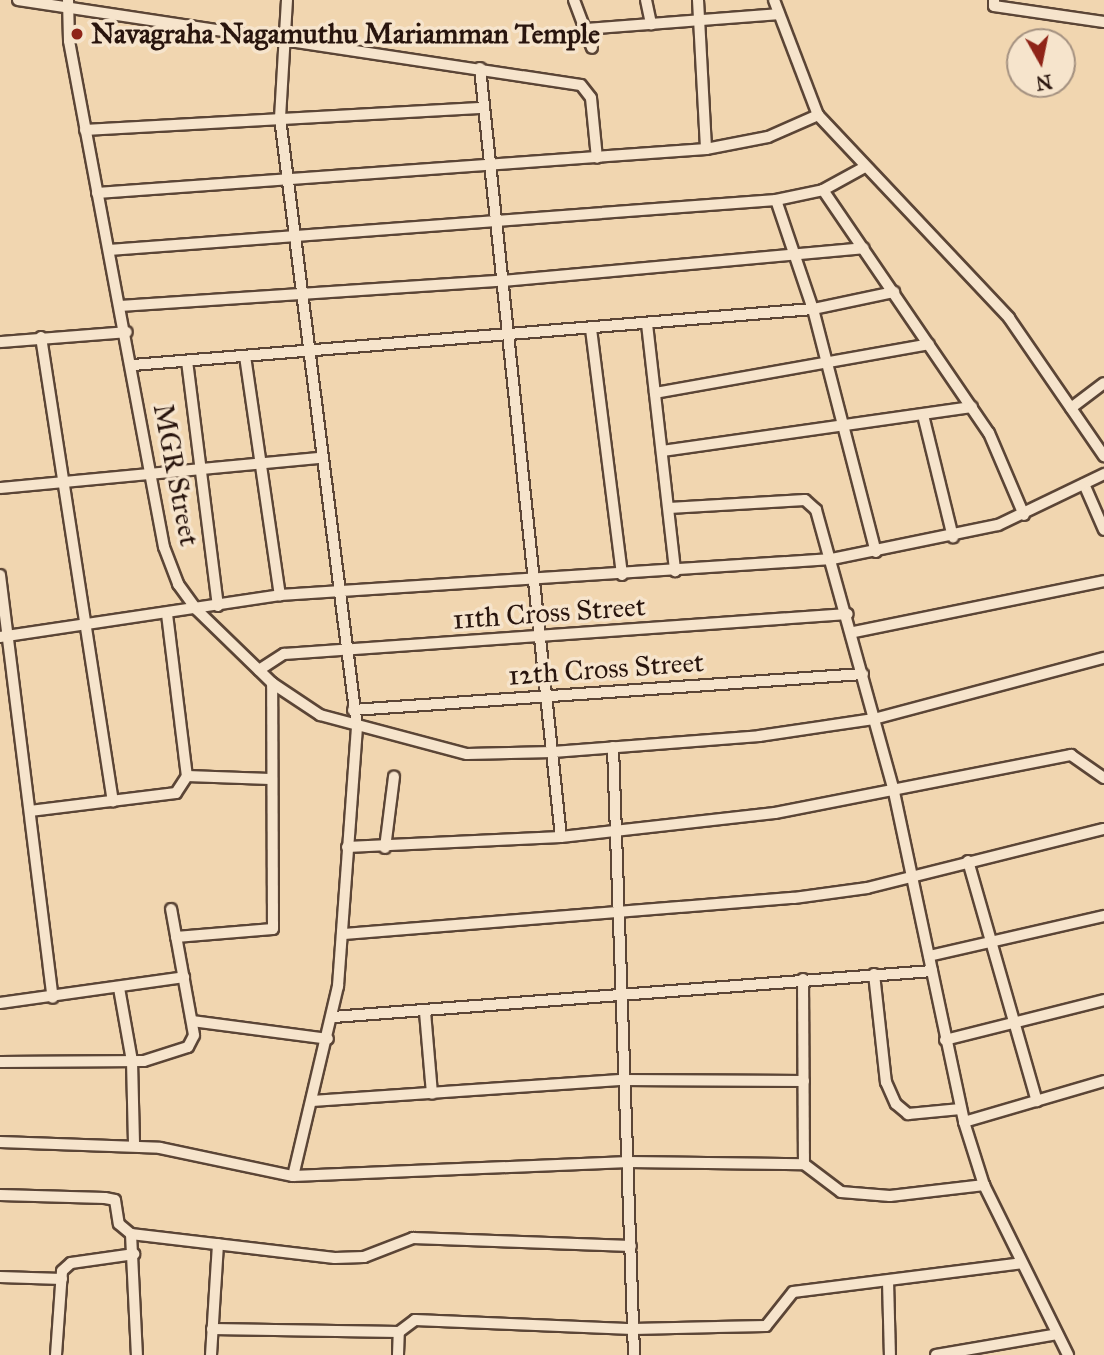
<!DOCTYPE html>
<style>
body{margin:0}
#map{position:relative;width:1104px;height:1355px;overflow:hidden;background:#f1d6b0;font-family:"IM FELL Great Primer",serif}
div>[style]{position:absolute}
.roads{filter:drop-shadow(2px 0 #5b4536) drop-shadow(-2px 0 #5b4536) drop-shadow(0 2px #5b4536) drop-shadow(0 -2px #5b4536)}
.minor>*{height:10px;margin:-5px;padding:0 5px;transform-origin:5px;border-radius:5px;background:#f6e4cc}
.dots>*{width:19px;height:19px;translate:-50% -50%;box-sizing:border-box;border:4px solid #f6e4cc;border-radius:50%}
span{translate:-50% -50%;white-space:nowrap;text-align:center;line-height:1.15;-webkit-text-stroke:7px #f6e4cc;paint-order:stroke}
.poi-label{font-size:28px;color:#29150e;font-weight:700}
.left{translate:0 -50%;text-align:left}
.street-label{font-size:28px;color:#29150e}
.north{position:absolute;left:1006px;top:28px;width:70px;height:70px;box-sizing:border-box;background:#f6e4cc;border:2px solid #a49180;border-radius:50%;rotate:171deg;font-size:19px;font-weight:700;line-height:28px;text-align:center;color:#29150e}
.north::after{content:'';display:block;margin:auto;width:24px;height:32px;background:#8f2418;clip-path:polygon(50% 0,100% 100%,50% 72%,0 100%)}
</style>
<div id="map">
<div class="roads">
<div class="minor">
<div style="left:18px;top:0;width:569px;rotate:8.59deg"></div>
<div style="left:581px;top:85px;width:16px;rotate:52deg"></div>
<div style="left:591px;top:98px;width:60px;rotate:84.3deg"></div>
<div style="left:68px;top:0;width:41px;rotate:88.6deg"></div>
<div style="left:69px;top:41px;width:515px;rotate:79.37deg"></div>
<div style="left:164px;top:547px;width:40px;rotate:69deg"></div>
<div style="left:178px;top:584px;width:32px;rotate:54deg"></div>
<div style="left:197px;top:610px;width:105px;rotate:44.2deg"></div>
<div style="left:272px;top:683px;width:58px;rotate:33.7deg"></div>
<div style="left:320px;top:715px;width:152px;rotate:14.9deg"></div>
<div style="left:467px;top:754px;width:86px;rotate:-1.3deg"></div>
<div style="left:553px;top:752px;width:207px;rotate:-4.4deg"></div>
<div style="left:759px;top:736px;width:116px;rotate:-8.4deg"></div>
<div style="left:874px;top:719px;width:238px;rotate:-14.9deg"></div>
<div style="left:287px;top:0;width:118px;rotate:93.4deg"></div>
<div style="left:280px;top:118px;width:614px;rotate:82.79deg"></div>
<div style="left:357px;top:727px;width:260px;rotate:94.2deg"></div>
<div style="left:338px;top:986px;width:195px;rotate:103.3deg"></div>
<div style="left:574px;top:0;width:51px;rotate:69.4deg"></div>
<div style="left:646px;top:0;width:25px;rotate:78deg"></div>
<div style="left:698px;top:0;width:149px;rotate:86.9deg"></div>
<div style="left:774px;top:0;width:123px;rotate:69.1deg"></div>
<div style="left:818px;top:115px;width:279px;rotate:46.7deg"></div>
<div style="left:1009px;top:318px;width:168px;rotate:55.5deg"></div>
<div style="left:994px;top:0;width:6px;rotate:90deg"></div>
<div style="left:994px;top:6px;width:111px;rotate:8.3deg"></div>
<div style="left:585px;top:29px;width:194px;rotate:-4.4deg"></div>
<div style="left:480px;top:68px;width:773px;rotate:83.99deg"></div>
<div style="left:85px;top:130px;width:399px;rotate:-3.2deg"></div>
<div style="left:823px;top:190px;width:294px;rotate:55.7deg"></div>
<div style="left:989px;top:433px;width:89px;rotate:66.9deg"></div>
<div style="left:97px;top:193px;width:611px;rotate:-4.13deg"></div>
<div style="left:706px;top:149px;width:63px;rotate:-11deg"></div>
<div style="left:768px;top:137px;width:55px;rotate:-23.7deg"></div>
<div style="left:776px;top:200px;width:115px;rotate:71.3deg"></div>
<div style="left:813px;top:309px;width:251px;rotate:75.5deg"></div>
<div style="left:109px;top:250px;width:669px;rotate:-4.29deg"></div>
<div style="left:776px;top:200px;width:48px;rotate:-12deg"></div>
<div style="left:823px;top:190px;width:48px;rotate:-28.7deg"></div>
<div style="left:121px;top:306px;width:382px;rotate:-3.8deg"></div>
<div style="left:502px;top:281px;width:363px;rotate:-5.2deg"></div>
<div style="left:647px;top:324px;width:249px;rotate:83.5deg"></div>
<div style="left:591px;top:329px;width:248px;rotate:82.8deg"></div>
<div style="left:41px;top:337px;width:470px;rotate:81.2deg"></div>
<div style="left:0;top:342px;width:127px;rotate:-4.5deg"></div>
<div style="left:245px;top:356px;width:242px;rotate:81.7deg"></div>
<div style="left:187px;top:361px;width:247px;rotate:82.8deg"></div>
<div style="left:133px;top:365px;width:682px;rotate:-4.71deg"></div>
<div style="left:813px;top:309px;width:83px;rotate:-11.9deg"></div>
<div style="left:655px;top:393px;width:278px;rotate:-10.1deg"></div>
<div style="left:1071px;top:408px;width:41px;rotate:-37.1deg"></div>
<div style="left:923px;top:415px;width:126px;rotate:76.2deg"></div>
<div style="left:662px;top:451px;width:313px;rotate:-8.1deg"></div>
<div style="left:1084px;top:484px;width:50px;rotate:66.5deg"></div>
<div style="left:0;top:488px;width:320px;rotate:-5.4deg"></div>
<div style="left:669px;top:508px;width:136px;rotate:-3.4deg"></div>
<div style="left:805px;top:500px;width:15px;rotate:42deg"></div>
<div style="left:816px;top:510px;width:293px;rotate:74.5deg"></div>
<div style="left:894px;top:792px;width:337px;rotate:78deg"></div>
<div style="left:964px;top:1122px;width:66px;rotate:72.4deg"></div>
<div style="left:984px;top:1185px;width:190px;rotate:63.7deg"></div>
<div style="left:0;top:575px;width:426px;rotate:82.9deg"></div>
<div style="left:167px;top:614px;width:163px;rotate:83deg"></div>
<div style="left:187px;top:776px;width:83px;rotate:2.1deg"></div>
<div style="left:854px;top:632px;width:255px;rotate:-11.5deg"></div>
<div style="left:0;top:637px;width:283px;rotate:-8.5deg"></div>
<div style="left:280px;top:595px;width:553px;rotate:-3.73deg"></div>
<div style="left:832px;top:559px;width:169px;rotate:-11.6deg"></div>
<div style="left:998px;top:525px;width:118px;rotate:-25.7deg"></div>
<div style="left:259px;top:670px;width:30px;rotate:-33deg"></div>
<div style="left:284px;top:654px;width:565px;rotate:-4.06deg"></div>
<div style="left:353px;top:710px;width:511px;rotate:-4.04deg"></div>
<div style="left:613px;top:747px;width:608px;rotate:88.02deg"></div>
<div style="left:30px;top:811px;width:147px;rotate:-7deg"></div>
<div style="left:176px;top:793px;width:20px;rotate:-57deg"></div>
<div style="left:347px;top:847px;width:214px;rotate:-2.7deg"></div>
<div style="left:561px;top:837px;width:215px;rotate:-6.4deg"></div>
<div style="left:775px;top:813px;width:302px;rotate:-11.1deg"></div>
<div style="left:1071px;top:755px;width:40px;rotate:34.9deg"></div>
<div style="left:385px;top:848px;width:72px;rotate:-82.8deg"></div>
<div style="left:968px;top:861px;width:250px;rotate:74deg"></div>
<div style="left:344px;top:934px;width:451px;rotate:-4.6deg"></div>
<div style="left:794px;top:898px;width:74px;rotate:-7.8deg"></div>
<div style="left:867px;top:888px;width:244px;rotate:-14deg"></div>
<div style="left:176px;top:937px;width:97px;rotate:-4.7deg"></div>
<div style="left:273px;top:929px;width:246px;rotate:-90.2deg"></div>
<div style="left:929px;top:956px;width:180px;rotate:-12.9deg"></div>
<div style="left:874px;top:974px;width:109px;rotate:83.7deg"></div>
<div style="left:886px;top:1082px;width:24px;rotate:66deg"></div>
<div style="left:896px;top:1104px;width:16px;rotate:40deg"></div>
<div style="left:908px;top:1114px;width:53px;rotate:-5.4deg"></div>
<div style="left:803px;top:979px;width:185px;rotate:89.7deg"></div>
<div style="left:119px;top:988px;width:74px;rotate:79.9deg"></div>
<div style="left:132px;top:1061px;width:84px;rotate:88.6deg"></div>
<div style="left:0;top:1003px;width:186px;rotate:-8deg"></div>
<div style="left:425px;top:1012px;width:82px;rotate:85.1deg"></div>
<div style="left:333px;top:1017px;width:601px;rotate:-4.39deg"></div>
<div style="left:192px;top:1021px;width:137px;rotate:7.5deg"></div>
<div style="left:945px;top:1040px;width:164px;rotate:-14.1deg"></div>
<div style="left:0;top:1062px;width:144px;rotate:-0.4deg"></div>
<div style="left:144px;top:1061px;width:46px;rotate:-17.7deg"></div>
<div style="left:188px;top:1047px;width:13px;rotate:-63deg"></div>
<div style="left:194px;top:1035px;width:128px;rotate:-100.3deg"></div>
<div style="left:312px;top:1101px;width:312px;rotate:-3.9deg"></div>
<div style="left:623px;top:1080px;width:181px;rotate:0.3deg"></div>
<div style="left:964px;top:1122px;width:146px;rotate:-16.3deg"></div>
<div style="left:0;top:1142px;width:160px;rotate:2.1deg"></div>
<div style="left:160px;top:1148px;width:136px;rotate:11.9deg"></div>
<div style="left:293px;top:1176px;width:336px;rotate:-2.4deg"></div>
<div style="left:629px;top:1162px;width:175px;rotate:0.7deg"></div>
<div style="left:804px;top:1164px;width:46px;rotate:37.1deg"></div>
<div style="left:841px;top:1192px;width:49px;rotate:4.7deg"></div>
<div style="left:890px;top:1196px;width:95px;rotate:-6.7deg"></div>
<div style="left:0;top:1195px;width:105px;rotate:1.6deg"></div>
<div style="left:105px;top:1198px;width:10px;rotate:11deg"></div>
<div style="left:115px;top:1200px;width:24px;rotate:81deg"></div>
<div style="left:119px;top:1224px;width:16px;rotate:40deg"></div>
<div style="left:131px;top:1234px;width:205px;rotate:6.7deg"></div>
<div style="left:335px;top:1258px;width:29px;rotate:-2deg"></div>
<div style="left:364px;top:1257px;width:53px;rotate:-21.2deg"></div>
<div style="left:413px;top:1238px;width:218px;rotate:2.1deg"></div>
<div style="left:131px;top:1234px;width:121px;rotate:87.2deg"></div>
<div style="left:0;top:1277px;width:62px;rotate:1.8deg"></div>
<div style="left:888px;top:1281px;width:74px;rotate:88.5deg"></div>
<div style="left:212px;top:1329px;width:187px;rotate:0.9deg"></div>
<div style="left:56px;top:1355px;width:84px;rotate:-85.9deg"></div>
<div style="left:62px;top:1271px;width:12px;rotate:-42deg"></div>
<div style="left:71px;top:1263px;width:64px;rotate:-8.1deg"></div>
<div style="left:211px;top:1355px;width:111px;rotate:-86.4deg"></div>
<div style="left:398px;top:1355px;width:23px;rotate:-88deg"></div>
<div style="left:399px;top:1332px;width:20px;rotate:-37deg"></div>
<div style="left:415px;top:1320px;width:218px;rotate:2.4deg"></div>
<div style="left:633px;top:1329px;width:133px;rotate:-1.3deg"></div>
<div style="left:766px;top:1326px;width:43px;rotate:-51.5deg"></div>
<div style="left:793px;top:1292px;width:230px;rotate:-7.2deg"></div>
<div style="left:936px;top:1355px;width:123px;rotate:-9.8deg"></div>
</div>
</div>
<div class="dots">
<div style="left:77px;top:34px;background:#8f2418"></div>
</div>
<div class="poi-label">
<span class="left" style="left:91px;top:34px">Navagraha Nagamuthu Mariamman Temple</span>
</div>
<div class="street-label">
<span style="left:176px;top:475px;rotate:79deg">MGR Street</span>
<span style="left:549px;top:613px;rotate:-4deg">11th Cross Street</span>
<span style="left:606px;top:669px;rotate:-4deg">12th Cross Street</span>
</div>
<div class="north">N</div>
</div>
